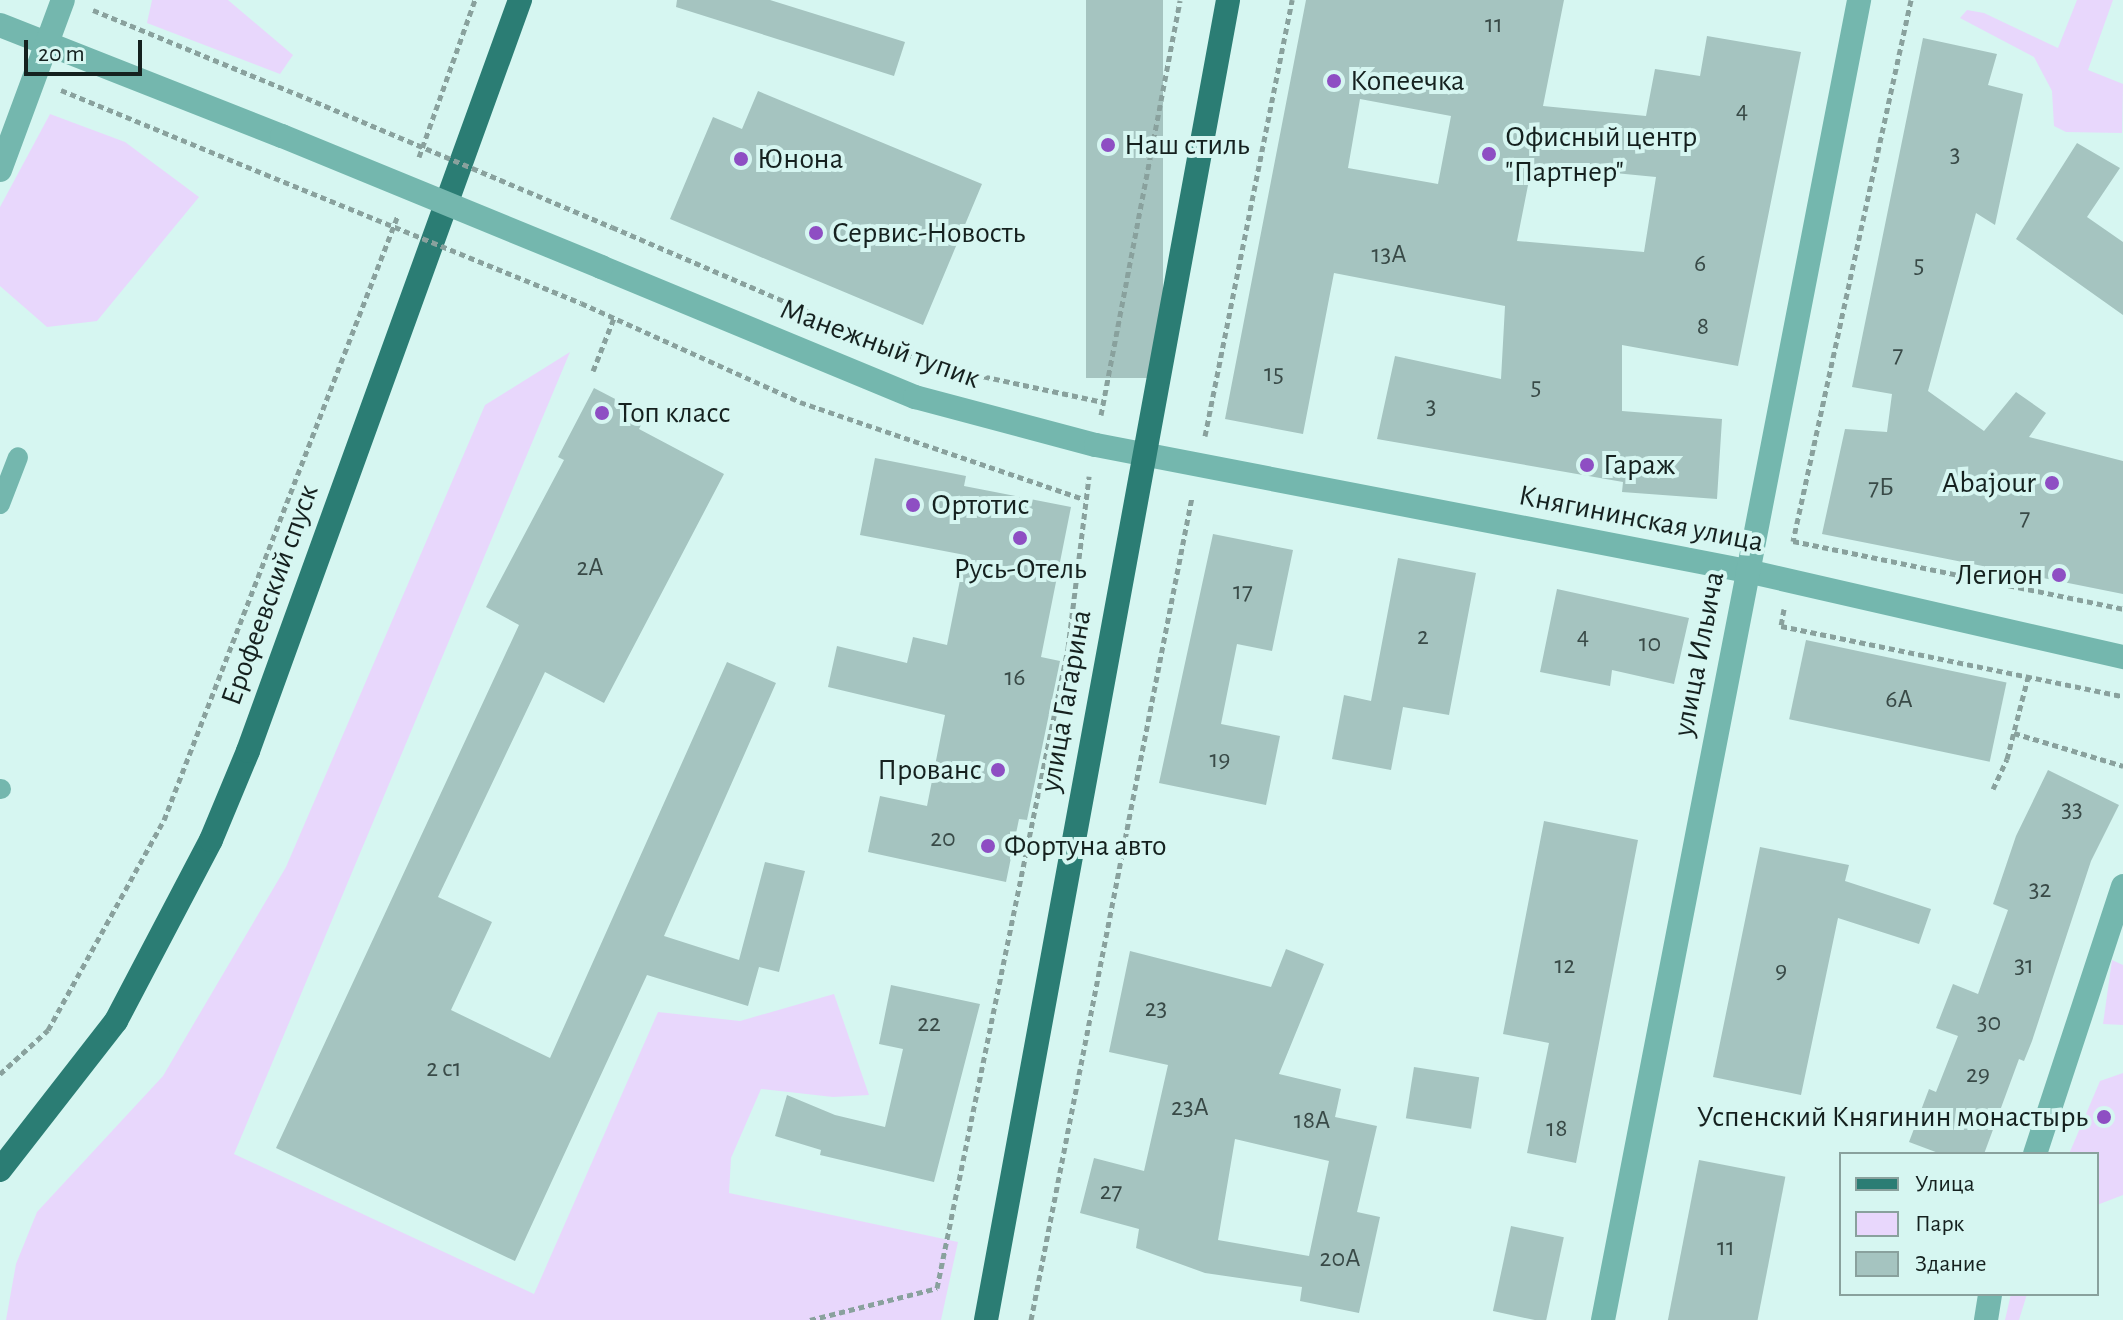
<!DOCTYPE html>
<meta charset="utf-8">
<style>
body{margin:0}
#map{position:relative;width:2123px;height:1320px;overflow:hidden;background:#d6f6f1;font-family:"Alegreya Sans",sans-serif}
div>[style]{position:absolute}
.green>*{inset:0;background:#e8d7fc}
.building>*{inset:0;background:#a5c4c0;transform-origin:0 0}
.path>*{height:5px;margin-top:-2.5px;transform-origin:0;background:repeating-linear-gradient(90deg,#89a19d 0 6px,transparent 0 10px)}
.service>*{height:20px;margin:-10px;padding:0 10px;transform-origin:10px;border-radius:10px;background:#74b7ae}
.minor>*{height:24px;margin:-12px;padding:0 12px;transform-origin:12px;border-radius:12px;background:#74b7ae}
.primary>*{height:24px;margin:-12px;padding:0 12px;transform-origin:12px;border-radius:12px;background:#2b7d74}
.path-bridge>*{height:5px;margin-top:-2.5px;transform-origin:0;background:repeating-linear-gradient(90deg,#89a19d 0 6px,transparent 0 10px)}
.minor-bridge>*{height:24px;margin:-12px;padding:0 12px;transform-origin:12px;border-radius:12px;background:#74b7ae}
.dots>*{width:22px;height:22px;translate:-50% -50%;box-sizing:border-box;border:4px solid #d6f6f1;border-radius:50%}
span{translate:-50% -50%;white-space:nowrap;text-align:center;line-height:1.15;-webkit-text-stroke:8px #d6f6f1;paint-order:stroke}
.number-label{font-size:26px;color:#394a47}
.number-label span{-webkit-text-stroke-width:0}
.poi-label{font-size:30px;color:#15211f}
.left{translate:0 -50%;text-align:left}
.right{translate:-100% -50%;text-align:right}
.street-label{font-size:30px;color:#15211f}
.legend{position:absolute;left:1839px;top:1152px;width:260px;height:144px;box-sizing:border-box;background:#d6f6f1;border:2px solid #89a19d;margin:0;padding:10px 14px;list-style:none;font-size:24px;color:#15211f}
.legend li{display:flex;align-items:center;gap:16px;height:40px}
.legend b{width:40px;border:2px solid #89a19d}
.scale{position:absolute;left:24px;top:40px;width:118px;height:36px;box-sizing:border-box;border:4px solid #15211f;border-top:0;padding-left:10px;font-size:24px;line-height:28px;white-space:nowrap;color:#15211f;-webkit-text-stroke:6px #d6f6f1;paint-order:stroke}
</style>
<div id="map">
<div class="green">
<div style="clip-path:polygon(152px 0,228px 0,293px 55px,280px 74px,147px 23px)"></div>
<div style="clip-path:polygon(2077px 0,2113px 0,2088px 70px,2123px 84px,2122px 133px,2066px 132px,2054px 126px,2052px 91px,2034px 57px,1960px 18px,1967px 10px,1984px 13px,2058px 48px)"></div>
<div style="clip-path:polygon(50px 114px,125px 142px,199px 197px,97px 321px,47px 327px,0 286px,0 207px)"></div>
<div style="clip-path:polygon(570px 352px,234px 1154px,534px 1294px,658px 1012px,740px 1021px,834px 994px,869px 1095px,833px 1097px,761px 1089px,731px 1158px,729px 1193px,958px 1242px,941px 1320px,6px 1320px,16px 1264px,37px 1212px,163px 1076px,286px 867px,485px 405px)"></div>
<div style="clip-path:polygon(2112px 960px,2123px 965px,2123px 1025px,2103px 1024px)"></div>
<div style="clip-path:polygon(2123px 1073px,2123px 1195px,2097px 1205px,2097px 1154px,2069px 1154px,2100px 1081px)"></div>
<div style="clip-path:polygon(2011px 1294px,2027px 1294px,2019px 1320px,2005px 1320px)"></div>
</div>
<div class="building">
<div style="clip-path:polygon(677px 0,770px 0,905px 42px,894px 76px,676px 7px)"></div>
<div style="left:1086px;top:0;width:77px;height:378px"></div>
<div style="clip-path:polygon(evenodd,1306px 0,1564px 0,1543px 106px,1646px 116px,1655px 69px,1700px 76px,1707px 36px,1801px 52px,1738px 366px,1622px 345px,1622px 411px,1722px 419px,1717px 499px,1622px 492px,1623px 482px,1377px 439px,1395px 356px,1501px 379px,1505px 306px,1334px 273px,1303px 434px,1225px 419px,1306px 0,1360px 99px,1451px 116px,1438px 184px,1348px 168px,1360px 99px,1306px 0,1532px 165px,1656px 177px,1644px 252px,1517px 241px,1532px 165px)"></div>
<div style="clip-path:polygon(1923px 38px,1997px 54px,1988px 85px,2023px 94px,1995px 225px,1976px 213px,1928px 391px,1984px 431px,2016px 392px,2046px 413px,2029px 437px,2123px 461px,2123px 594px,1822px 534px,1845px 429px,1887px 432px,1892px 394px,1852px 387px)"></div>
<div style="clip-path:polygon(758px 91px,982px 184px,923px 325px,670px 219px,713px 117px,742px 129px)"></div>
<div style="clip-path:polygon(2077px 143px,2120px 168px,2087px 217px,2123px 242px,2123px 315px,2016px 239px)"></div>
<div style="clip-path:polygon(594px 388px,646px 415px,639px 429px,724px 474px,604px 703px,545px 672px,438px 897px,492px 922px,451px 1010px,550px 1058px,727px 662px,776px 683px,664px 936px,739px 960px,765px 862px,805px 871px,779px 972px,759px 967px,748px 1006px,647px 975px,515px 1261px,276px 1148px,519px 625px,486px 607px,564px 460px,558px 457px)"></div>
<div style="clip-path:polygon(875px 458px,966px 476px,964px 486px,1071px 507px,1041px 657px,1060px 661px,1027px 820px,1019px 819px,1006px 882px,868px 852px,880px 796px,927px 806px,945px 715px,828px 687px,837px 646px,907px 663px,913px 637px,947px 645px,965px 555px,860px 535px)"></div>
<div style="clip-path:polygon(1213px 534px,1293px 550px,1272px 651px,1237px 644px,1221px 724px,1280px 736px,1266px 805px,1159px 783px)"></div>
<div style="clip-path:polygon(1398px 558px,1476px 573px,1449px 715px,1403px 707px,1391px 770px,1332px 759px,1344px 695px,1371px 701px)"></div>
<div style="clip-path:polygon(1557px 589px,1689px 618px,1674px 684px,1612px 670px,1610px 686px,1540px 672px)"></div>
<div style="left:1806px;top:640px;width:205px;height:81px;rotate:12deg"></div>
<div style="clip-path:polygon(2048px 770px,2119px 805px,2091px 861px,2032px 1041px,2024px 1061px,2019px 1059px,1984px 1154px,1941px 1154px,1909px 1142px,1929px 1089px,1936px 1092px,1958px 1036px,1936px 1028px,1953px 984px,1978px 994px,2008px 910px,1993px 904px,2016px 836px)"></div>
<div style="clip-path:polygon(1544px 821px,1638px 840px,1576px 1163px,1527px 1153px,1549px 1043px,1503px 1034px)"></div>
<div style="clip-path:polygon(1760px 847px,1849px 865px,1845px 881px,1931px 909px,1919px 944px,1838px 918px,1801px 1095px,1713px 1077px)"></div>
<div style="clip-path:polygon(evenodd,1286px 949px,1324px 964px,1279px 1074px,1341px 1089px,1335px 1117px,1377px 1126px,1357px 1212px,1380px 1217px,1359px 1313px,1300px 1301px,1302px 1287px,1205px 1273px,1136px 1248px,1139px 1229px,1080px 1213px,1094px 1158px,1144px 1171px,1168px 1065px,1109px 1052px,1130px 951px,1271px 987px,1286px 949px,1235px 1139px,1329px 1161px,1309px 1256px,1218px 1240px,1235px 1139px)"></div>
<div style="clip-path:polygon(891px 985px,980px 1004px,934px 1182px,820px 1155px,821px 1150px,775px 1136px,787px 1095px,835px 1115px,885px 1127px,903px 1049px,879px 1044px)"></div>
<div style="left:1414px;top:1067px;width:66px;height:52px;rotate:9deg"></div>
<div style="left:1699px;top:1160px;width:88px;height:163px;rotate:11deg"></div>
<div style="left:1511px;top:1226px;width:54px;height:87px;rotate:12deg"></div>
</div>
<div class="path">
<div style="left:1911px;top:0;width:554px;rotate:102.3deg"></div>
<div style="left:1793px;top:541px;width:337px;rotate:11.6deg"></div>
<div style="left:93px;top:10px;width:221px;rotate:22.4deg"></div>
<div style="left:61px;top:90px;width:221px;rotate:22.4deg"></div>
<div style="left:419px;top:157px;width:167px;rotate:-70.4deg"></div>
<div style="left:612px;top:227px;width:352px;rotate:23.3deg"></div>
<div style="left:935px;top:366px;width:172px;rotate:12.1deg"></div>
<div style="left:581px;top:303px;width:240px;rotate:24.3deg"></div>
<div style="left:800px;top:402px;width:300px;rotate:18.9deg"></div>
<div style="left:593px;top:371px;width:57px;rotate:-68.4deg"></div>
<div style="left:1101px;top:415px;width:422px;rotate:-79.2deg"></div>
<div style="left:1205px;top:436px;width:445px;rotate:-78.7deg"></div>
<div style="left:1784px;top:609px;width:17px;rotate:100deg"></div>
<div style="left:1781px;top:626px;width:349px;rotate:11.6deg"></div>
<div style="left:2014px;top:733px;width:114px;rotate:16.8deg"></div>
<div style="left:1993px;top:789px;width:33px;rotate:-65deg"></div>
<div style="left:2007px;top:759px;width:85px;rotate:-75.6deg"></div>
<div style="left:0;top:1074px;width:65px;rotate:-42.5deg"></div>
<div style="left:48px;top:1030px;width:240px;rotate:-61.1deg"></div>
<div style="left:164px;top:820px;width:649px;rotate:-68.85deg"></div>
<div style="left:810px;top:1320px;width:131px;rotate:-14.1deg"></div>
<div style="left:937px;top:1288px;width:653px;rotate:-78.43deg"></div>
<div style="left:1068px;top:648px;width:173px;rotate:-83deg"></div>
<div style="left:1031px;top:1320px;width:839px;rotate:-78.93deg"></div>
</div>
<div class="service">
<div style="left:0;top:504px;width:50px;rotate:-69deg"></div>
<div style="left:0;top:789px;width:1px"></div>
</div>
<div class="minor">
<div style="left:0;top:25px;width:303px;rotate:21.5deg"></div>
<div style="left:0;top:170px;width:181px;rotate:-69.7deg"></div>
<div style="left:601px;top:267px;width:340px;rotate:22.5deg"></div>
<div style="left:915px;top:397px;width:187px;rotate:14.9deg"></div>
<div style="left:1096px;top:445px;width:663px;rotate:10.95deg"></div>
<div style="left:1747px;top:571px;width:386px;rotate:12.9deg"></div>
<div style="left:2035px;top:1154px;width:282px;rotate:-71.8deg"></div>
<div style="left:1603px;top:1320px;width:1345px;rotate:-79.02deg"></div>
<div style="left:1986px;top:1320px;width:26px;rotate:-81deg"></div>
</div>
<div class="primary">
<div style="left:0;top:1170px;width:189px;rotate:-52.1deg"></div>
<div style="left:116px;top:1021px;width:204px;rotate:-62.3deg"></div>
<div style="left:211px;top:840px;width:96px;rotate:-67.4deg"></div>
<div style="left:248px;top:751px;width:799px;rotate:-70.09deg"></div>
<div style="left:986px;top:1320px;width:1342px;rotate:-79.61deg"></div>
</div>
<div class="path-bridge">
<div style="left:297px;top:94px;width:342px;rotate:22.9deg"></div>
<div style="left:265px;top:174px;width:341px;rotate:22.2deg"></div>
</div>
<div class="minor-bridge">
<div style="left:282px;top:136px;width:345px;rotate:22.3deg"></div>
</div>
<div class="dots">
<div style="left:1334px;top:81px;background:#8e4ec3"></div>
<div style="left:1108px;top:145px;background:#8e4ec3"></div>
<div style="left:1489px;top:154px;background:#8e4ec3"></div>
<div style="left:741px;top:159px;background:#8e4ec3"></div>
<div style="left:816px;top:233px;background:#8e4ec3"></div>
<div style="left:602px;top:413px;background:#8e4ec3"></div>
<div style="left:1587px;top:465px;background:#8e4ec3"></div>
<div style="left:2052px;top:483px;background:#8e4ec3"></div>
<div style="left:913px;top:505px;background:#8e4ec3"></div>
<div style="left:1020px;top:538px;background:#8e4ec3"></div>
<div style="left:2059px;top:575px;background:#8e4ec3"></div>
<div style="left:998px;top:770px;background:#8e4ec3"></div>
<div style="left:988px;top:846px;background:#8e4ec3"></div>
<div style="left:2104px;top:1117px;background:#8e4ec3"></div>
</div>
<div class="number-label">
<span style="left:1494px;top:25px">11</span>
<span style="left:1742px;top:111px">4</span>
<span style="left:1955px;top:155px">3</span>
<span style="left:1389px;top:255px">13А</span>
<span style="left:1700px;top:264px">6</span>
<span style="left:1919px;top:265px">5</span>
<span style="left:1703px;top:327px">8</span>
<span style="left:1898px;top:355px">7</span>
<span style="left:1274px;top:374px">15</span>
<span style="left:1536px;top:387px">5</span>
<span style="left:1431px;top:407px">3</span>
<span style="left:1881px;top:488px">7Б</span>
<span style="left:2025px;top:518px">7</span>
<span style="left:590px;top:568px">2А</span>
<span style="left:1243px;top:592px">17</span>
<span style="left:1423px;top:637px">2</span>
<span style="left:1583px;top:637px">4</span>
<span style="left:1650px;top:644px">10</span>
<span style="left:1015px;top:678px">16</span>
<span style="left:1899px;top:700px">6А</span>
<span style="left:1220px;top:760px">19</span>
<span style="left:2072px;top:810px">33</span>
<span style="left:943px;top:839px">20</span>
<span style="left:2040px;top:890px">32</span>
<span style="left:1565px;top:966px">12</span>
<span style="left:2024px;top:966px">31</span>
<span style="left:1781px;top:971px">9</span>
<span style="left:1156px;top:1009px">23</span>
<span style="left:1989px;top:1023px">30</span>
<span style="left:929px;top:1024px">22</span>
<span style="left:444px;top:1069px">2 с1</span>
<span style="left:1978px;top:1075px">29</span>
<span style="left:1190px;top:1108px">23А</span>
<span style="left:1312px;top:1121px">18А</span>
<span style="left:1557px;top:1129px">18</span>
<span style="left:1111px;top:1192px">27</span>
<span style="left:1726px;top:1248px">11</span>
<span style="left:1340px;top:1259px">20А</span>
</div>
<div class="poi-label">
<span class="left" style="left:1350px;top:81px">Копеечка</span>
<span class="left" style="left:1505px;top:154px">Офисный центр<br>"Партнер"</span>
<span class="left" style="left:1124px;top:145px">Наш стиль</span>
<span class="left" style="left:757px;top:159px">Юнона</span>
<span class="left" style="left:832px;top:233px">Сервис-Новость</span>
<span class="left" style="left:618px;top:413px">Топ класс</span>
<span class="left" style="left:1603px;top:465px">Гараж</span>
<span class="right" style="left:2036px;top:483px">Abajour</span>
<span class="left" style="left:931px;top:505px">Ортотис</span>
<span style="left:1020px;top:569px">Русь-Отель</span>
<span class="right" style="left:2043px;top:575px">Легион</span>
<span class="right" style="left:982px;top:770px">Прованс</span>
<span class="left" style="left:1004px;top:846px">Фортуна авто</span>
<span class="right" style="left:2088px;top:1117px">Успенский Княгинин монастырь</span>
</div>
<div class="street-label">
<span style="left:880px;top:344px;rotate:20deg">Манежный тупик</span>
<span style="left:1641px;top:519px;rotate:11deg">Княгининская улица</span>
<span style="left:270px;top:595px;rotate:-70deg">Ерофеевский спуск</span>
<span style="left:1699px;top:654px;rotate:-79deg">улица Ильича</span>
<span style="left:1066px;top:701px;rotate:-80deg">улица Гагарина</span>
</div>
<ul class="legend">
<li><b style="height:10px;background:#2b7d74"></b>Улица</li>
<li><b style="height:22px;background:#e8d7fc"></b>Парк</li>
<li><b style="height:22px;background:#a5c4c0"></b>Здание</li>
</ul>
<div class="scale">20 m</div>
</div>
